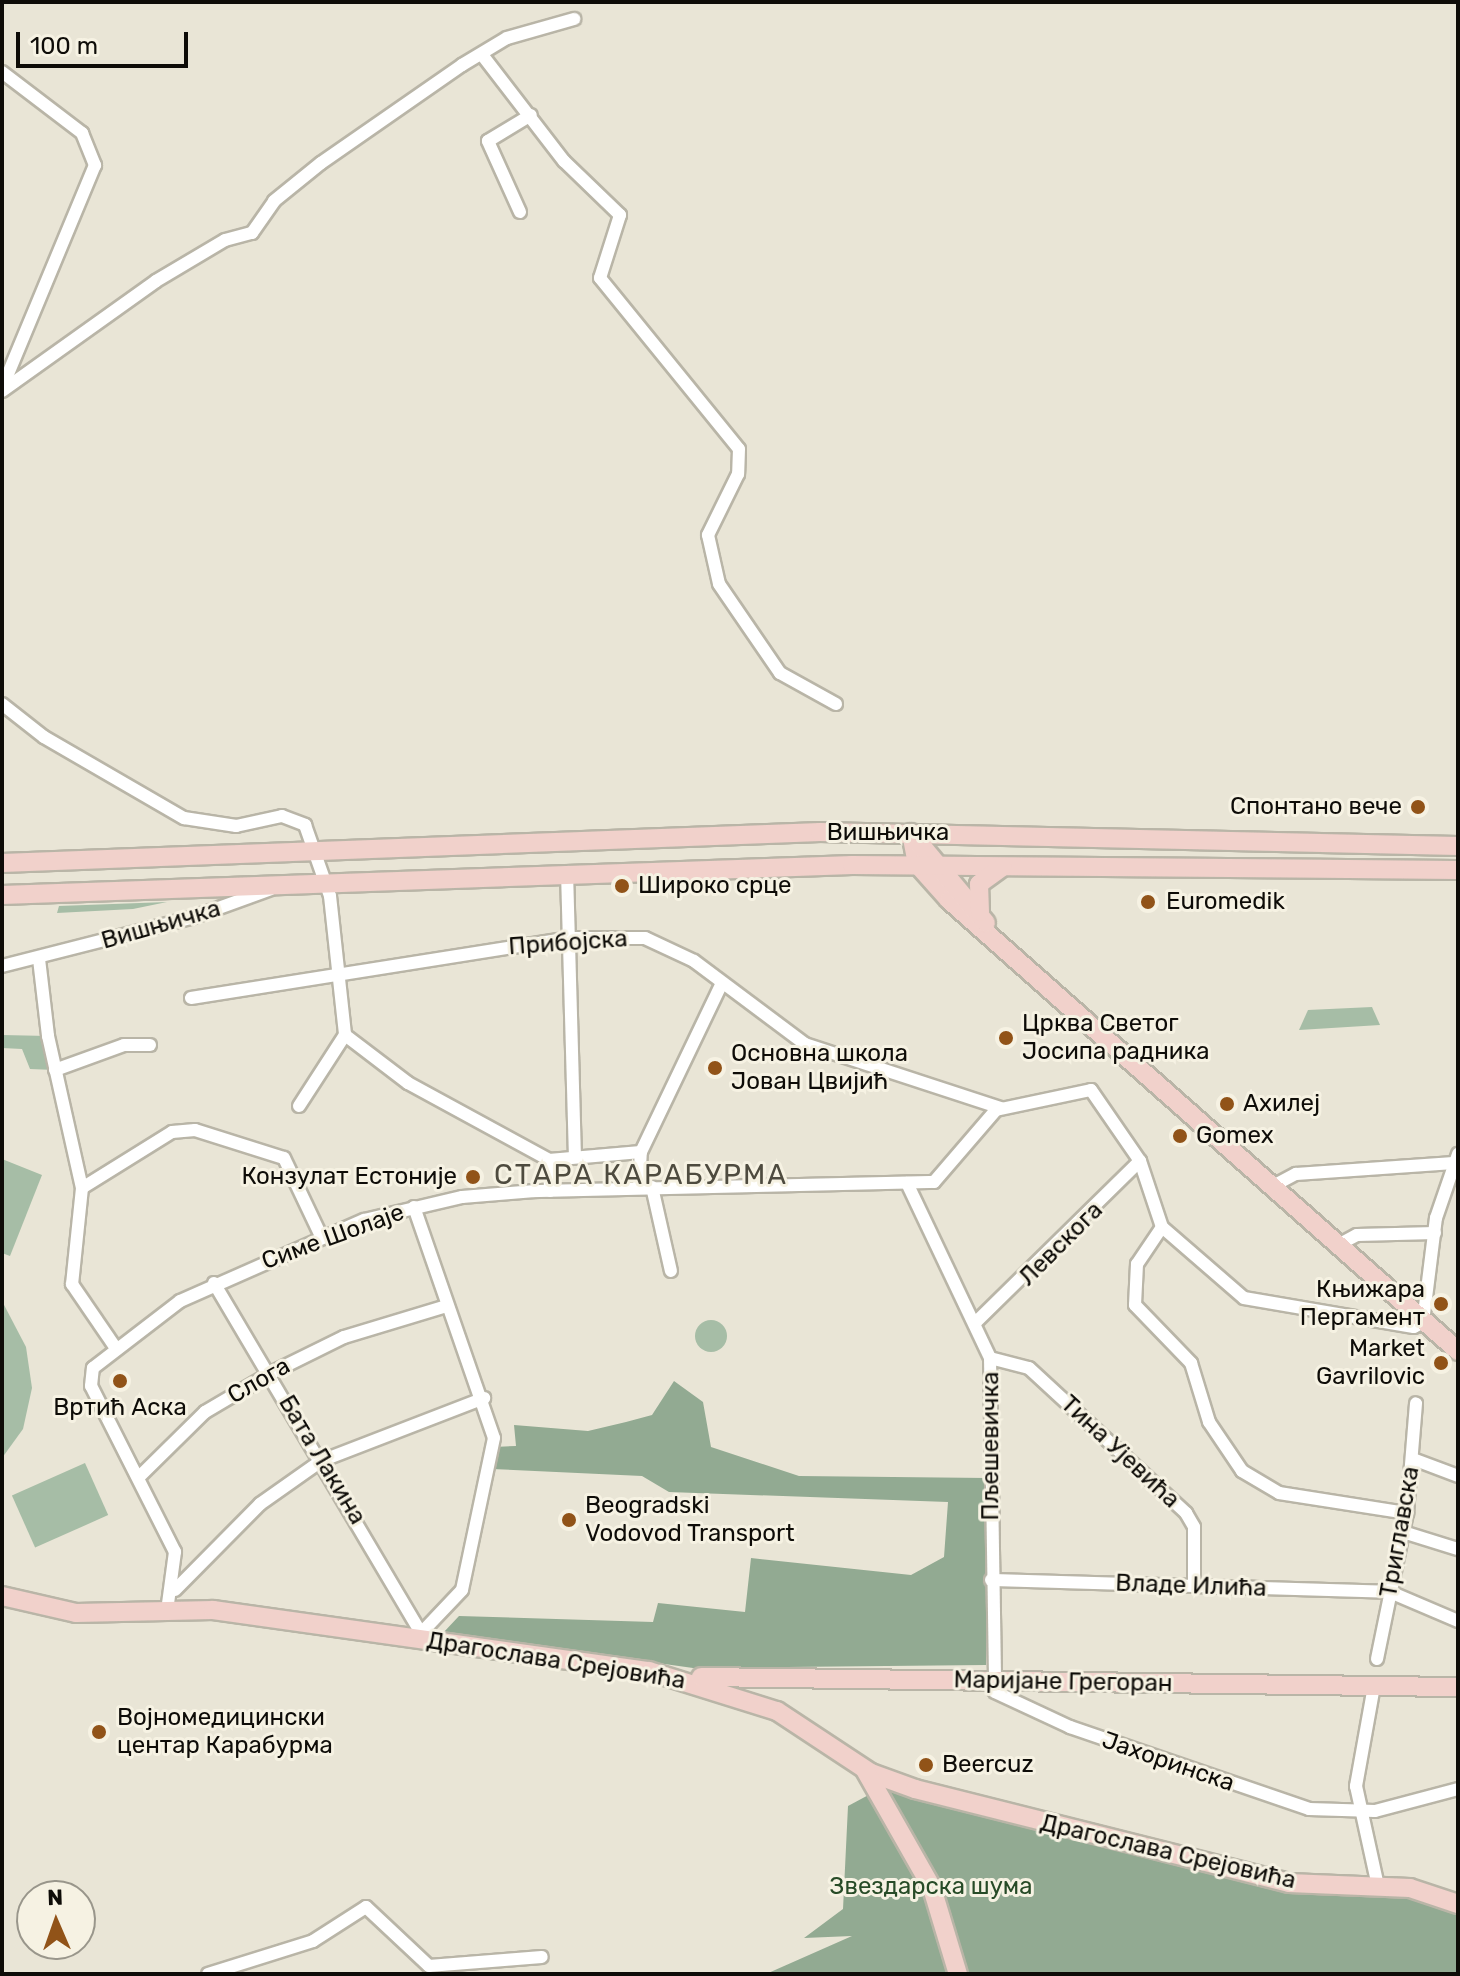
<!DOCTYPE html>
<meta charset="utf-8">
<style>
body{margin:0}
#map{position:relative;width:1460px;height:1976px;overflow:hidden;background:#e9e5d6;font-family:Rubik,sans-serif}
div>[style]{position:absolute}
.green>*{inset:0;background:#a6bda6;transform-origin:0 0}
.round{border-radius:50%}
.forest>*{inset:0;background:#92aa92}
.roads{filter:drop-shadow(2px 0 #b9b5a7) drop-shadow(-2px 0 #b9b5a7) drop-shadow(0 2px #b9b5a7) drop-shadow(0 -2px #b9b5a7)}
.street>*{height:12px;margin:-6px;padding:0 6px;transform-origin:6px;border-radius:6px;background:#fff}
.secondary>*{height:18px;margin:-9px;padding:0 9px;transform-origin:9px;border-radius:9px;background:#f1d1cb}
.dots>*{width:22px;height:22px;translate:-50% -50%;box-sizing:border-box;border:4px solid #f6f2e3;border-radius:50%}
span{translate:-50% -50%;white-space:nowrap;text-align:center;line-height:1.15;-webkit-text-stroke:6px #f6f2e3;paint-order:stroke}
.poi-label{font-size:24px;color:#0e0c08}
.right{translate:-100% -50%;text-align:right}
.left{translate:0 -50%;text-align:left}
.street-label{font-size:24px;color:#0e0c08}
.park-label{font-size:24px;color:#274b27}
.quarter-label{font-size:28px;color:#4e4b3f;letter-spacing:2px}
.frame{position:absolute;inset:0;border:4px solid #0e0c08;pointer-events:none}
.north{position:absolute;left:16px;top:1880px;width:80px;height:80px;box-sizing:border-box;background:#f6f2e3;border:2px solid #99968b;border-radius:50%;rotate:358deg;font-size:22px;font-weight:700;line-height:32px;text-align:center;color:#0e0c08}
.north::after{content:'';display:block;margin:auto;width:28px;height:36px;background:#915318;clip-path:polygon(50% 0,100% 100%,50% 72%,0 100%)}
.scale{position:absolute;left:16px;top:32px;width:172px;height:36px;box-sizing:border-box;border:4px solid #0e0c08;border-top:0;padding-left:10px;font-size:24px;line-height:28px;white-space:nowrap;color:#0e0c08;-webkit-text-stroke:6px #f6f2e3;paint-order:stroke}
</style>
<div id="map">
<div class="green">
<div style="clip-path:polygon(167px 902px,133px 909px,57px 913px,59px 906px)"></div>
<div style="clip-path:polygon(1372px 1007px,1380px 1025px,1299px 1030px,1308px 1010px)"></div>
<div style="clip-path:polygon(2px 1035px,48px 1036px,55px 1070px,30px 1069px,22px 1049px,2px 1048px)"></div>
<div style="clip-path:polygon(2px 1159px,42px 1175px,10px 1256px,2px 1253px)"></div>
<div style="clip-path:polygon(2px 1301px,26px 1347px,32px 1388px,23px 1429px,2px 1458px)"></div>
<div class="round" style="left:695px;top:1320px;width:32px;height:32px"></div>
<div style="left:85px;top:1463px;width:57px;height:80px;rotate:66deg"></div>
</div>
<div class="forest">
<div style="clip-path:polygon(674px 1381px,703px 1402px,711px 1447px,799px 1476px,987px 1478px,986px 1665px,693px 1668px,443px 1633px,459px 1616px,653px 1622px,658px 1603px,745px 1612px,751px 1558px,911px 1575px,944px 1557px,948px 1502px,669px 1492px,642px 1476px,492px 1469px,494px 1447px,516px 1446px,514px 1425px,588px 1431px,626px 1422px,652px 1415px)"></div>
<div style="clip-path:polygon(889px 1784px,1124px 1848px,1406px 1895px,1458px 1911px,1458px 1974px,766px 1974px,852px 1936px,804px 1938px,843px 1909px,848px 1806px)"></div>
</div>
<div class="roads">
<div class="street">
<div style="left:483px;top:56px;width:133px;rotate:52.4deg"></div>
<div style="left:564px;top:161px;width:78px;rotate:44deg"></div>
<div style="left:620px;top:215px;width:66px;rotate:107.6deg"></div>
<div style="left:600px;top:278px;width:220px;rotate:50.9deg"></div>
<div style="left:739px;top:449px;width:25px;rotate:92deg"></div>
<div style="left:738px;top:474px;width:68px;rotate:116.2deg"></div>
<div style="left:708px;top:535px;width:50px;rotate:77.3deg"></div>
<div style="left:719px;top:584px;width:108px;rotate:55.6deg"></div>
<div style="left:780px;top:673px;width:64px;rotate:29deg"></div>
<div style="left:2px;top:72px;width:101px;rotate:37.3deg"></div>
<div style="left:82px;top:133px;width:35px;rotate:68deg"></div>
<div style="left:95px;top:165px;width:242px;rotate:112.6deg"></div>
<div style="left:520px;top:212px;width:78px;rotate:-114.3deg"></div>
<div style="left:488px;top:141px;width:50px;rotate:-31.2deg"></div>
<div style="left:2px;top:391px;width:189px;rotate:-35.5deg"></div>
<div style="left:156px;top:281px;width:80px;rotate:-30.7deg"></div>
<div style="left:225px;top:240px;width:28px;rotate:-15deg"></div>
<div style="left:252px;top:233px;width:39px;rotate:-55deg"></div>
<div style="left:274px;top:201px;width:60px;rotate:-39deg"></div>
<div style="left:321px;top:163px;width:172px;rotate:-34.8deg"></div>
<div style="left:462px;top:65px;width:52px;rotate:-31deg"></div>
<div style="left:507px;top:38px;width:70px;rotate:-15.8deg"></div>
<div style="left:2px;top:704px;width:53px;rotate:38.2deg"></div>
<div style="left:44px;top:737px;width:162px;rotate:30.1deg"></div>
<div style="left:184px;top:818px;width:53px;rotate:8.7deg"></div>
<div style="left:236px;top:826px;width:47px;rotate:-12.3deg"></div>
<div style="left:282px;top:816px;width:25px;rotate:21deg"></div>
<div style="left:305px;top:825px;width:75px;rotate:70.6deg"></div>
<div style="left:330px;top:896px;width:140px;rotate:83.8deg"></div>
<div style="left:345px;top:1035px;width:79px;rotate:37.3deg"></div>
<div style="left:408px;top:1083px;width:161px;rotate:28.6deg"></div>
<div style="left:549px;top:1160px;width:31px;rotate:88deg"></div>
<div style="left:567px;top:872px;width:282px;rotate:88.4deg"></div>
<div style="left:39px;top:959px;width:78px;rotate:83.3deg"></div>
<div style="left:48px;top:1036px;width:156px;rotate:77.4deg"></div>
<div style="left:82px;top:1188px;width:97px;rotate:95.9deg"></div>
<div style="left:72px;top:1284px;width:76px;rotate:55.7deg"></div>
<div style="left:2px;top:966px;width:195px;rotate:-14.3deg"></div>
<div style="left:191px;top:918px;width:85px;rotate:-19.9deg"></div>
<div style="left:191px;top:998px;width:383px;rotate:-9deg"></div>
<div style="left:569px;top:938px;width:76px"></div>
<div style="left:645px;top:938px;width:54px;rotate:25.1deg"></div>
<div style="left:694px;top:961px;width:139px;rotate:36.8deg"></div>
<div style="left:805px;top:1044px;width:206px;rotate:18.1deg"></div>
<div style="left:55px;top:1070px;width:73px;rotate:-19.9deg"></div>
<div style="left:124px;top:1045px;width:26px"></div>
<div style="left:299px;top:1106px;width:85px;rotate:-57.1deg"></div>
<div style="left:549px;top:1160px;width:92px;rotate:-5deg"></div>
<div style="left:907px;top:1183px;width:194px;rotate:64.6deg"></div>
<div style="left:990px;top:1358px;width:334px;rotate:89.1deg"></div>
<div style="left:995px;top:1692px;width:83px;rotate:25deg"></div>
<div style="left:1070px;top:1727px;width:253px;rotate:18.9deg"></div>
<div style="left:1309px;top:1809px;width:66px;rotate:1.7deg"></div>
<div style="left:1375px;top:1811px;width:86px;rotate:-14.8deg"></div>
<div style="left:1273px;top:1186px;width:26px;rotate:-28deg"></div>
<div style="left:1296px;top:1174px;width:158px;rotate:-4deg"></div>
<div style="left:639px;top:1187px;width:35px;rotate:-87deg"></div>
<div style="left:641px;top:1152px;width:187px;rotate:-64.4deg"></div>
<div style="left:652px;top:1187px;width:86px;rotate:77.3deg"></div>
<div style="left:82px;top:1188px;width:106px;rotate:-31.9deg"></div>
<div style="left:172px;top:1132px;width:23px;rotate:-5deg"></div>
<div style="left:195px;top:1130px;width:93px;rotate:17.5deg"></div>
<div style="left:284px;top:1158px;width:86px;rotate:64.6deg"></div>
<div style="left:414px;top:1207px;width:244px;rotate:70.9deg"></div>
<div style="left:494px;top:1438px;width:155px;rotate:101.9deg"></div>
<div style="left:462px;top:1590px;width:55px;rotate:133.5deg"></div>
<div style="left:1162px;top:1227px;width:45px;rotate:124deg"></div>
<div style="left:1137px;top:1264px;width:41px;rotate:92.8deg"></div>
<div style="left:1135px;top:1305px;width:81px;rotate:46deg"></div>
<div style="left:1191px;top:1363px;width:62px;rotate:73deg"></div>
<div style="left:1209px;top:1422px;width:59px;rotate:56deg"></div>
<div style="left:1242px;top:1471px;width:43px;rotate:30.7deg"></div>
<div style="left:1279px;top:1493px;width:130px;rotate:8.9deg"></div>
<div style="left:1338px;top:1245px;width:21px;rotate:-28deg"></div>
<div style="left:1357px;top:1235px;width:78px;rotate:-1.5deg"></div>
<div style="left:214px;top:1283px;width:411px;rotate:59.4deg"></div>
<div style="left:976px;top:1322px;width:230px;rotate:-44.5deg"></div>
<div style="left:990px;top:1358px;width:40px;rotate:14.4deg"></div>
<div style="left:1029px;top:1368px;width:214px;rotate:42.7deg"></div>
<div style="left:1186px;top:1513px;width:16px;rotate:60deg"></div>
<div style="left:1194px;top:1527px;width:59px;rotate:90deg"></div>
<div style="left:1413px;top:1459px;width:48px;rotate:20.7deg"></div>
<div style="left:139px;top:1477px;width:93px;rotate:-44.6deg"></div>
<div style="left:205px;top:1412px;width:77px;rotate:-30.6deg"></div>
<div style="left:271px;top:1373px;width:81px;rotate:-26.3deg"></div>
<div style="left:344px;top:1337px;width:108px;rotate:-16.8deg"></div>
<div style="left:1403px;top:1532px;width:58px;rotate:17.2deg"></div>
<div style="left:991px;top:1580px;width:399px;rotate:1.7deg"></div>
<div style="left:1390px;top:1592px;width:74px;rotate:23.1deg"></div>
<div style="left:175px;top:1590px;width:121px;rotate:-45.3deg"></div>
<div style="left:260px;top:1504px;width:75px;rotate:-35.2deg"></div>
<div style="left:321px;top:1461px;width:175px;rotate:-21.1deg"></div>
<div style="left:167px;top:1611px;width:60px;rotate:-82.3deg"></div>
<div style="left:175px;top:1552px;width:186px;rotate:-116.8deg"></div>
<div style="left:91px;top:1386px;width:18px;rotate:-84deg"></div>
<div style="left:93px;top:1368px;width:110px;rotate:-37.6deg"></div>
<div style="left:180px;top:1301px;width:201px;rotate:-23.8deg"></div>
<div style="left:364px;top:1220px;width:101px;rotate:-13.2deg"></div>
<div style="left:462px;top:1197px;width:73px;rotate:-4.7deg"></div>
<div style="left:535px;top:1191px;width:399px;rotate:-1.3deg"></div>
<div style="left:934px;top:1182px;width:95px;rotate:-49.3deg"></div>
<div style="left:996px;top:1110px;width:97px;rotate:-11.9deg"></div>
<div style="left:1091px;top:1090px;width:86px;rotate:55.4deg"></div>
<div style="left:1140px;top:1161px;width:70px;rotate:71.6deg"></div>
<div style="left:1162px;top:1227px;width:108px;rotate:40.9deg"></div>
<div style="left:1244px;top:1298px;width:172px;rotate:9.7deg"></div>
<div style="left:1414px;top:1327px;width:10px;rotate:-29deg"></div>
<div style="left:1423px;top:1322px;width:105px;rotate:-82.9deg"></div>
<div style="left:1436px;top:1218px;width:68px;rotate:-71deg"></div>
<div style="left:1377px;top:1659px;width:149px;rotate:-78.4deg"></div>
<div style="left:1407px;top:1513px;width:110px;rotate:-85.3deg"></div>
<div style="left:1374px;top:1686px;width:102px;rotate:100.2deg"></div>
<div style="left:1356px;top:1786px;width:102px;rotate:77.6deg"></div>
<div style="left:208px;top:1974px;width:110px;rotate:-17.4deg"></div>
<div style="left:313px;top:1941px;width:63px;rotate:-32.7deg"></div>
<div style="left:366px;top:1907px;width:86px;rotate:43.1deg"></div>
<div style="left:429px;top:1966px;width:113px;rotate:-4.6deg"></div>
</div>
<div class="secondary">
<div style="left:911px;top:833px;width:32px;rotate:79deg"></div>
<div style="left:917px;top:864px;width:48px;rotate:48.4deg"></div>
<div style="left:949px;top:900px;width:680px;rotate:41.54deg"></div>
<div style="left:911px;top:833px;width:117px;rotate:50.2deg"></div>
<div style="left:2px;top:863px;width:819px;rotate:-2.17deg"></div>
<div style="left:820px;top:832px;width:638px;rotate:1.26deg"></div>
<div style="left:2px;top:895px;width:851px;rotate:-2.02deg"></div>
<div style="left:852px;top:865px;width:606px;rotate:0.47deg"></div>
<div style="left:980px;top:912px;width:28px;rotate:-92deg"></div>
<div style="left:979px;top:884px;width:29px;rotate:-36deg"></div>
<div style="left:2px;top:1596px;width:76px;rotate:12.9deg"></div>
<div style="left:76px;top:1613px;width:137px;rotate:-1.3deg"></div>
<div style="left:213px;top:1610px;width:440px;rotate:8deg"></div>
<div style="left:649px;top:1671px;width:134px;rotate:17.4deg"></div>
<div style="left:777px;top:1711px;width:113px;rotate:33.4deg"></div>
<div style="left:871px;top:1773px;width:47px;rotate:20deg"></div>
<div style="left:915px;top:1789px;width:386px;rotate:14.1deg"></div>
<div style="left:1289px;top:1883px;width:121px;rotate:2.4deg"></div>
<div style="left:1410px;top:1888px;width:51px;rotate:18.4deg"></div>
<div style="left:701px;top:1677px;width:757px;rotate:0.76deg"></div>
<div style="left:865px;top:1770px;width:136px;rotate:60.4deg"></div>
<div style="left:932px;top:1888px;width:90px;rotate:73.2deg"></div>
</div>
</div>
<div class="dots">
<div style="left:1418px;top:807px;background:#915318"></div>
<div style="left:622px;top:886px;background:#915318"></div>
<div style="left:1148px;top:902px;background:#915318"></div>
<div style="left:1006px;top:1038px;background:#915318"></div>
<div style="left:715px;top:1068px;background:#915318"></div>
<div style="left:1227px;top:1104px;background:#915318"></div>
<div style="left:1180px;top:1136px;background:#915318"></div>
<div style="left:473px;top:1177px;background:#915318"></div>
<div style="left:1441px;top:1304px;background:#915318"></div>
<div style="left:1441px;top:1363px;background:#915318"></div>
<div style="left:120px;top:1381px;background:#915318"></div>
<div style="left:569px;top:1520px;background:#915318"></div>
<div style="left:99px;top:1732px;background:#915318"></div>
<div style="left:926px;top:1765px;background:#915318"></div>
</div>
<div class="poi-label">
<span class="right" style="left:1402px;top:807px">Спонтано вече</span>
<span class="left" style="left:638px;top:886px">Широко срце</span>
<span class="left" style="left:1166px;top:902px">Euromedik</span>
<span class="left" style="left:1022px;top:1038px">Црква Светог<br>Јосипа радника</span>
<span class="left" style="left:731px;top:1068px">Основна школа<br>Јован Цвијић</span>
<span class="left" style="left:1243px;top:1104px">Ахилеј</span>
<span class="left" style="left:1196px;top:1136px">Gomex</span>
<span class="right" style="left:457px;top:1177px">Конзулат Естоније</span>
<span class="right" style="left:1425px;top:1304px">Књижара<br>Пергамент</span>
<span class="right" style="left:1425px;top:1363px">Market<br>Gavrilovic</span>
<span style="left:120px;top:1408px">Вртић Аска</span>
<span class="left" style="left:585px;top:1520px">Beogradski<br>Vodovod Transport</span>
<span class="left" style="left:117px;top:1732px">Војномедицински<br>центар Карабурма</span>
<span class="left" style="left:942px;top:1765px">Beercuz</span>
</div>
<div class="street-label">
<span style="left:888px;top:833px">Вишњичка</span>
<span style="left:161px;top:925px;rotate:-16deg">Вишњичка</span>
<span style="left:568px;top:943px;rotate:-4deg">Прибојска</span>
<span style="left:333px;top:1237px;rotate:-20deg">Симе Шолаје</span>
<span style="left:1061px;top:1244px;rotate:-45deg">Левскога</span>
<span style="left:259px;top:1381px;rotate:-30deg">Слога</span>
<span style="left:991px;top:1446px;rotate:-90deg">Пљешевичка</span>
<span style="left:1120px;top:1452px;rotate:43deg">Тина Ујевића</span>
<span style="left:322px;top:1460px;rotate:59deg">Бата Лакина</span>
<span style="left:1400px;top:1532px;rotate:-80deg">Триглавска</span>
<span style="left:1191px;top:1586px;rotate:2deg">Владе Илића</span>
<span style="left:556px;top:1661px;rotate:9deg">Драгослава Срејовића</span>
<span style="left:1063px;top:1682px;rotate:1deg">Маријане Грегоран</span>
<span style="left:1168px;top:1762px;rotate:19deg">Јахоринска</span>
<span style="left:1168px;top:1852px;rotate:13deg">Драгослава Срејовића</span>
</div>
<div class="park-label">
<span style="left:931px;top:1887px">Звездарска шума</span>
</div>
<div class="quarter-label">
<span style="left:641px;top:1175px">СТАРА КАРАБУРМА</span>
</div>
<div class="frame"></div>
<div class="north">N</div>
<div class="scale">100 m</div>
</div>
